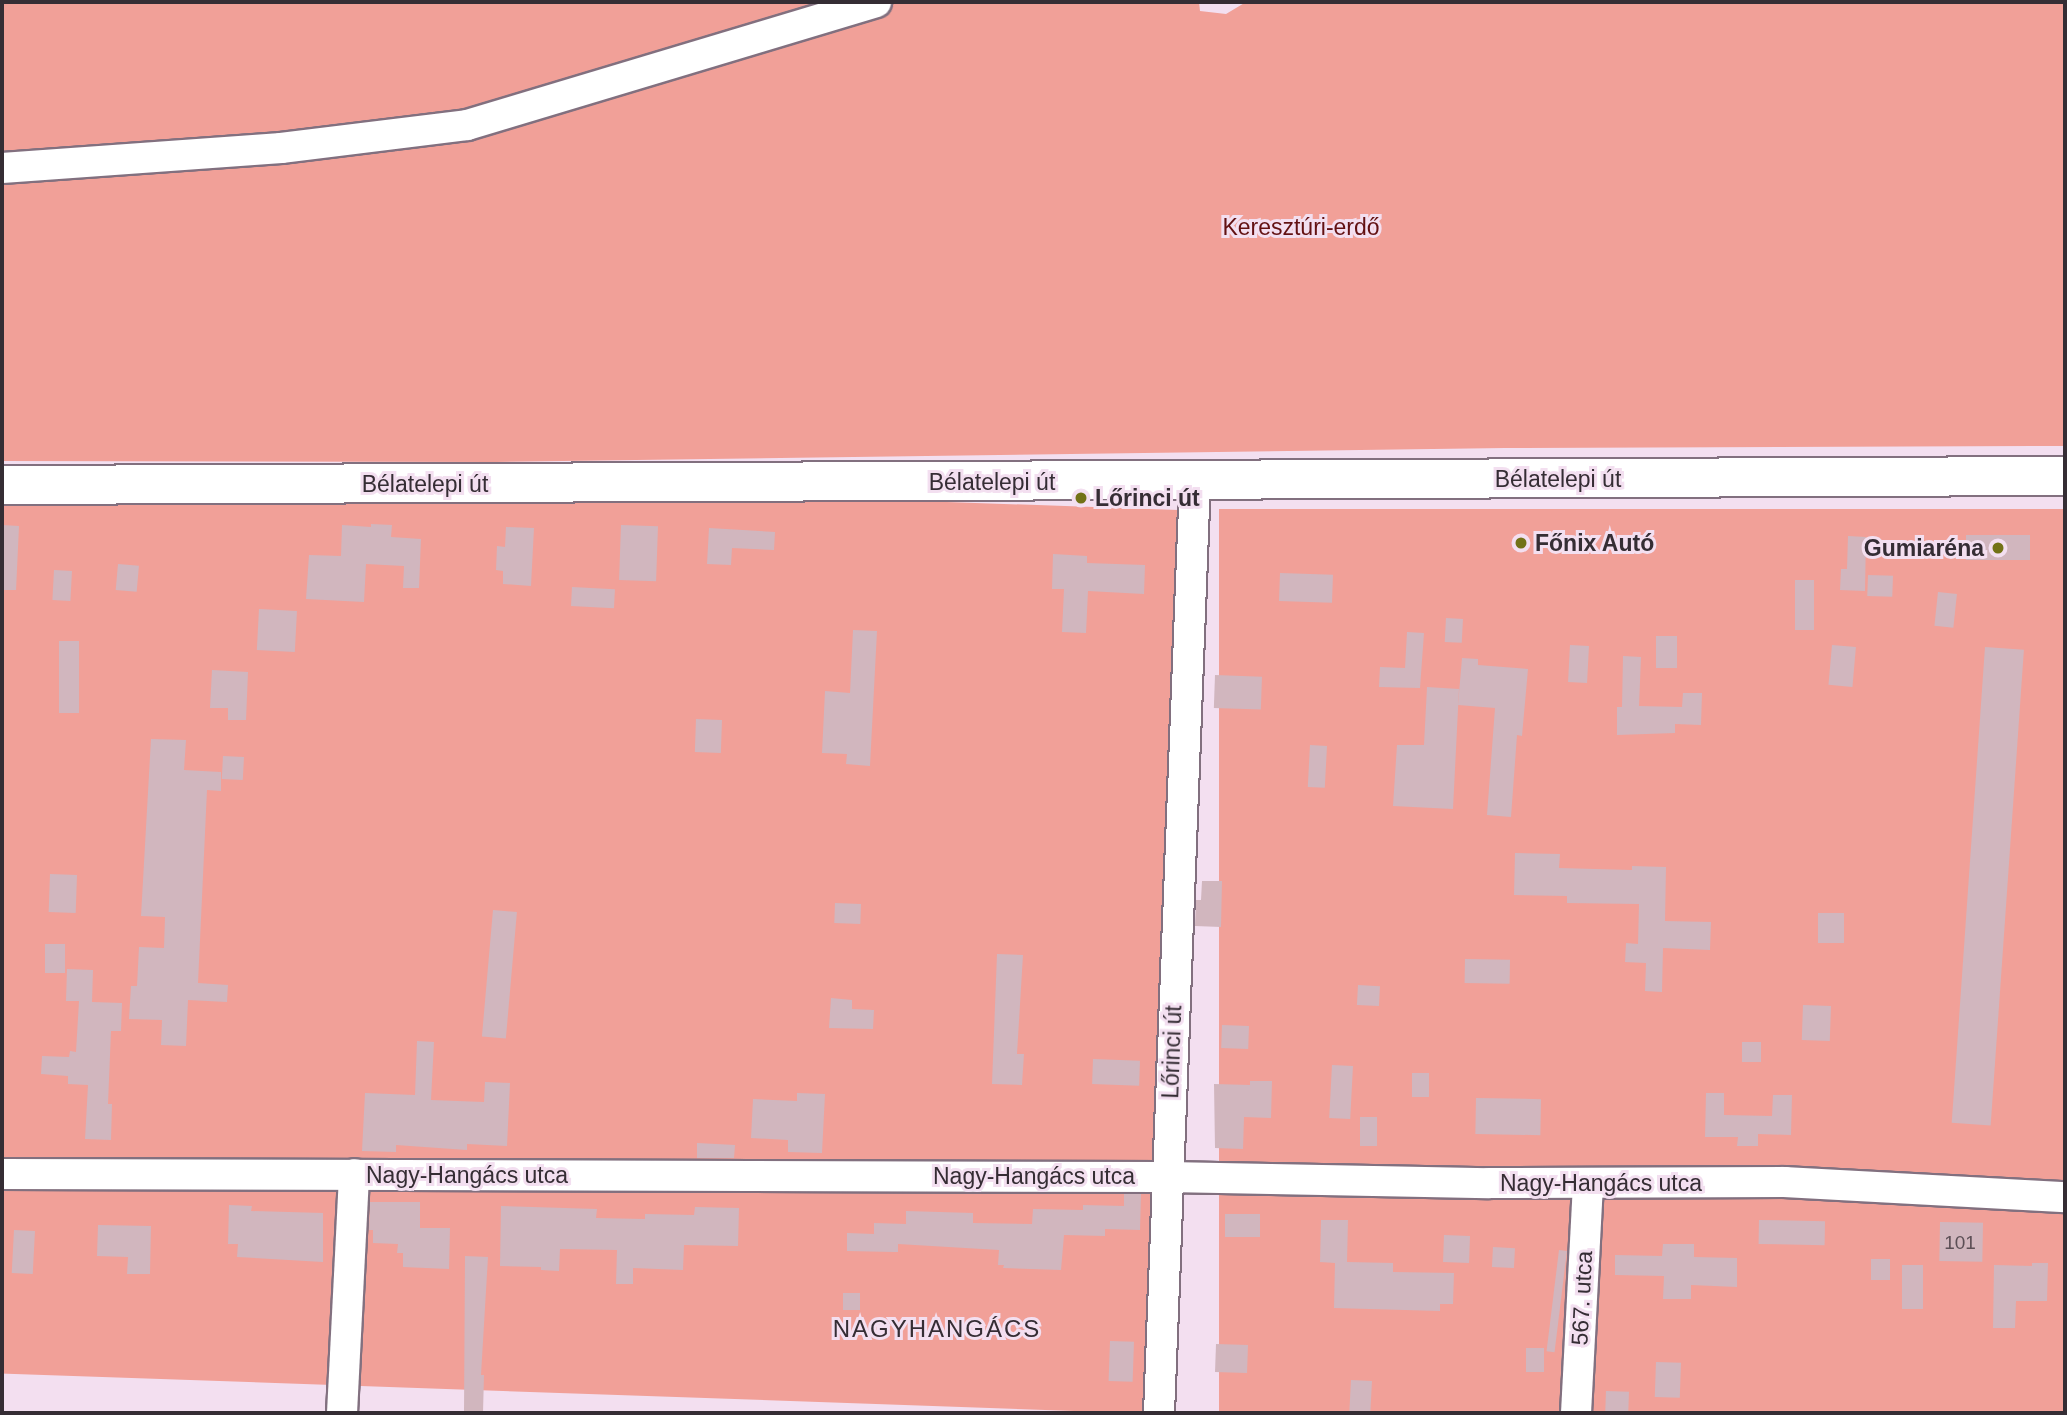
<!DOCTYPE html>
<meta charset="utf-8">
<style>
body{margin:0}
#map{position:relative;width:2067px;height:1415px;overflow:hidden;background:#f3dff0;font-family:Helvetica,sans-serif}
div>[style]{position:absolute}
.green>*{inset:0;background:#f1a098;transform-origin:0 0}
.building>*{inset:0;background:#d1b6be;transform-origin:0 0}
.roads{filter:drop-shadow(2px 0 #82707f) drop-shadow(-2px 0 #82707f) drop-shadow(0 2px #82707f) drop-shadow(0 -2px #82707f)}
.minor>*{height:30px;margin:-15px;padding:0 15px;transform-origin:15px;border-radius:15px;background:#fff}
.major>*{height:38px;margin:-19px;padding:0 19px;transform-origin:19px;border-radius:19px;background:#fff}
.dots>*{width:19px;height:19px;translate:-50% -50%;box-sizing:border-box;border:4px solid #f3dff0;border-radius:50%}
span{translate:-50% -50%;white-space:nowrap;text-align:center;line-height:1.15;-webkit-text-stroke:6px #f3dff0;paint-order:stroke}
.number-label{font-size:19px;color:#5c4f56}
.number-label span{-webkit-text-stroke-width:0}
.park-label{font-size:23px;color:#631112}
.street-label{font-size:23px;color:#352d34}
.poi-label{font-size:23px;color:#352d34;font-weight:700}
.left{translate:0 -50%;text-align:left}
.right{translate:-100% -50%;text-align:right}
.neighbourhood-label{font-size:24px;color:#352d34;letter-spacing:2px}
.frame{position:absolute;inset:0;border:4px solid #352d34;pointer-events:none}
</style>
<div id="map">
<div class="green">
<div style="clip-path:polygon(2px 2px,1199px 2px,1200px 11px,1226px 14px,1246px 2px,2065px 2px,2065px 446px,1505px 448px,496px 462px,2px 461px)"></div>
<div style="left:2065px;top:509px;width:904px;height:846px;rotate:90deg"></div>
<div style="left:1178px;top:510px;width:904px;height:1176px;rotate:92deg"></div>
</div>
<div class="building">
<div style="clip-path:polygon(371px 524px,392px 525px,391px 537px,421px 539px,419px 588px,403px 588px,404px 566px,366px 564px,364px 602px,306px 599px,309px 555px,341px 556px,342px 525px,371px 527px)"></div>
<div style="clip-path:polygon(2px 525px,19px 526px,16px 590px,2px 590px)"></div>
<div style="left:621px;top:525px;width:37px;height:55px;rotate:2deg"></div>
<div style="clip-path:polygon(506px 527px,534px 528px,531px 586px,503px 584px,503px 571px,496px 570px,497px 546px,505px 547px)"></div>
<div style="clip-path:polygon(709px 528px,775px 532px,774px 550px,732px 548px,731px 565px,707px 564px)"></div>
<div style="left:1966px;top:535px;width:64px;height:25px"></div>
<div style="clip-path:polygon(1848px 536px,1866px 537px,1865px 591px,1840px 590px,1841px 569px,1847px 569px)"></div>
<div style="clip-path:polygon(1053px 554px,1087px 556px,1087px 563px,1145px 565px,1144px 594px,1088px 591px,1086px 633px,1062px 632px,1064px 589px,1052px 589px)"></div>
<div style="left:118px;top:564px;width:21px;height:26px;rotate:5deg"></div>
<div style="left:54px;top:570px;width:18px;height:30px;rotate:3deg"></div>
<div style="left:1280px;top:573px;width:53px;height:28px;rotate:2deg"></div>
<div style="left:1868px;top:575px;width:25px;height:21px;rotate:2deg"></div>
<div style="left:1795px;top:580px;width:19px;height:50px"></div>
<div style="left:572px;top:587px;width:43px;height:19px;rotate:3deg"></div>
<div style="left:1938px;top:592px;width:19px;height:34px;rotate:6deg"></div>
<div style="left:259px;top:609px;width:38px;height:41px;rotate:3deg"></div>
<div style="left:1446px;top:618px;width:17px;height:24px;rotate:3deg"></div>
<div style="clip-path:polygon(853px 630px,877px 631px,870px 766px,846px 764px,847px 754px,822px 753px,825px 691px,850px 693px)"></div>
<div style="clip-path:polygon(1407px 632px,1424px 633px,1420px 688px,1379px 687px,1380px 667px,1405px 668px)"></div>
<div style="left:1656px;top:636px;width:21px;height:32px"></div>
<div style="left:59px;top:641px;width:20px;height:72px"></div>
<div style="left:1570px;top:645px;width:19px;height:37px;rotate:3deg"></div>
<div style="left:1832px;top:645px;width:24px;height:40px;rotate:5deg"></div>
<div style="left:1985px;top:647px;width:39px;height:477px;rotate:4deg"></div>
<div style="clip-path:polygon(1623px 656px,1641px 657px,1639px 706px,1682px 707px,1683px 693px,1702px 693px,1701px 725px,1675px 724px,1675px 733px,1617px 735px,1617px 707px,1622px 707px)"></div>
<div style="clip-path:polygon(1462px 658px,1478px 659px,1478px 665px,1528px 669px,1522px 736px,1517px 735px,1511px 817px,1487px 815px,1495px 708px,1458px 705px)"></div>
<div style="clip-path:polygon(212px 670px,248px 672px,246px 720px,228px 720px,228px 708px,210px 708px)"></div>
<div style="left:1215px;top:675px;width:47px;height:33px;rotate:2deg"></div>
<div style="clip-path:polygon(1427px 687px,1459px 689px,1453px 809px,1393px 806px,1397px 745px,1424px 745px)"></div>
<div style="left:696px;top:719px;width:26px;height:33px;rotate:2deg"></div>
<div style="clip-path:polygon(151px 739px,186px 740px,184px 770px,221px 772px,221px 791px,207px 790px,198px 983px,228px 985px,227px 1002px,188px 1000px,186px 1046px,161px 1045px,162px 1020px,129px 1019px,131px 986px,137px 986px,139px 947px,164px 948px,165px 917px,141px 916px)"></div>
<div style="left:1310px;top:745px;width:17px;height:42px;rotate:3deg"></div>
<div style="left:223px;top:756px;width:21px;height:23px;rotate:3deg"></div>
<div style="clip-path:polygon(1515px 853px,1560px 854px,1559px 868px,1632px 870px,1632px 866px,1666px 867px,1665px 921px,1711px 922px,1710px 950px,1663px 948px,1662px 992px,1645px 991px,1646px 963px,1625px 962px,1626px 943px,1638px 944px,1639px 904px,1567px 903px,1567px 896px,1514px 895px)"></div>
<div style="left:50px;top:874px;width:27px;height:38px;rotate:2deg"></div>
<div style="clip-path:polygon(1202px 881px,1222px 881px,1221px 927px,1195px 926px,1196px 900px,1201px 900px)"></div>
<div style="left:835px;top:903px;width:26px;height:20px;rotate:2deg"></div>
<div style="left:493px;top:910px;width:24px;height:127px;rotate:5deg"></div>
<div style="left:1818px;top:913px;width:26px;height:30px"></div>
<div style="left:45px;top:944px;width:20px;height:29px"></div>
<div style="clip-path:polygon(997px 954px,1023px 955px,1017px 1054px,1024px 1054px,1022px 1085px,992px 1084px)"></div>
<div style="left:1465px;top:959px;width:45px;height:24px;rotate:1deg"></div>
<div style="clip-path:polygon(67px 969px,93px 970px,92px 1002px,122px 1003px,121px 1031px,111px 1031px,108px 1104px,112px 1104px,111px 1140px,85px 1139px,88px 1085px,68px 1084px,68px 1076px,41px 1074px,42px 1056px,69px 1057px,70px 1051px,76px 1052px,79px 1001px,66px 1001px)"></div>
<div style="left:1358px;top:985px;width:22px;height:20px;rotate:3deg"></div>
<div style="clip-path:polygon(831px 998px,852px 1000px,852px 1009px,874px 1010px,873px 1029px,829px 1028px)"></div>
<div style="left:1803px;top:1005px;width:28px;height:35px;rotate:2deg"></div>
<div style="left:1222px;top:1025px;width:27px;height:23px;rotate:2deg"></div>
<div style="clip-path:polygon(417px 1041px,434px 1042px,431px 1100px,484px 1102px,485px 1082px,510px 1083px,507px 1146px,467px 1144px,467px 1150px,396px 1145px,396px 1152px,362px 1151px,365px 1093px,415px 1095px)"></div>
<div style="left:1742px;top:1042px;width:19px;height:20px"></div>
<div style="left:1093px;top:1059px;width:47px;height:25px;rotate:2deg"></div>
<div style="left:1332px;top:1065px;width:21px;height:53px;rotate:3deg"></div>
<div style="left:1412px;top:1073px;width:17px;height:24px"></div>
<div style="clip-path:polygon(1250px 1081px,1272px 1081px,1271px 1118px,1244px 1117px,1243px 1149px,1215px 1148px,1214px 1084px,1250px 1085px)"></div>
<div style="clip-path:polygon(797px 1093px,825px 1094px,822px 1153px,788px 1152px,788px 1140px,751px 1138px,753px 1099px,797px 1101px)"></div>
<div style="clip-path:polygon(1706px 1093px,1724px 1093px,1724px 1115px,1772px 1116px,1773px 1095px,1792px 1095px,1791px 1135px,1758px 1134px,1758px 1146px,1737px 1146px,1738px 1137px,1705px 1137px)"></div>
<div style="left:1476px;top:1098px;width:65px;height:36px;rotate:1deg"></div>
<div style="left:1360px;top:1117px;width:17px;height:29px"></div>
<div style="clip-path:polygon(697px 1143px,735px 1145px,734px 1158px,697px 1158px)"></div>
<div style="clip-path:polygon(1124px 1194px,1141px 1194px,1140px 1230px,1105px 1229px,1105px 1236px,1064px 1235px,1061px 1270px,1003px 1268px,1004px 1265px,998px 1265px,999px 1250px,898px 1244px,898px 1252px,894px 1252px,847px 1251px,847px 1233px,874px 1234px,874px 1223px,906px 1224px,906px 1211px,973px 1213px,973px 1223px,1032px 1224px,1033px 1209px,1083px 1210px,1083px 1205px,1124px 1206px)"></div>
<div style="clip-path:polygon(370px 1202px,420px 1202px,420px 1228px,450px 1228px,449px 1269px,403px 1267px,403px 1253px,397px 1253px,398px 1244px,373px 1243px,373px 1230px,369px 1230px)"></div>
<div style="clip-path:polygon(229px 1205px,252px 1206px,251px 1211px,323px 1213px,323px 1262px,237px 1257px,238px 1244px,228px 1244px)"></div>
<div style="clip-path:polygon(501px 1206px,597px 1209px,596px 1218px,645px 1219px,645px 1214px,694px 1215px,695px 1207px,739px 1208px,738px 1246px,684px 1245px,683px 1270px,633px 1268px,633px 1284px,616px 1284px,617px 1250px,560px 1249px,559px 1271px,541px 1270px,541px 1267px,500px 1266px)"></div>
<div style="left:1225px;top:1214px;width:35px;height:23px"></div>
<div style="clip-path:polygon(1321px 1220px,1348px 1220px,1347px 1262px,1393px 1263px,1393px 1272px,1454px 1273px,1453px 1304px,1440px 1304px,1440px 1311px,1334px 1308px,1335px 1263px,1320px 1262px)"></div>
<div style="left:1759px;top:1220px;width:66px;height:24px;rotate:1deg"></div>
<div style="left:1940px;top:1222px;width:43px;height:39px;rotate:1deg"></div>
<div style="clip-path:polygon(98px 1225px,151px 1226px,150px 1274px,127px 1274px,128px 1257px,97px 1256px)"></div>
<div style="left:14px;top:1230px;width:21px;height:43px;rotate:3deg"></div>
<div style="left:1444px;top:1235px;width:26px;height:27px;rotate:2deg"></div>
<div style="clip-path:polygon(1663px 1244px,1694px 1244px,1694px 1257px,1737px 1258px,1737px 1287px,1691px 1285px,1691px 1299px,1663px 1299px,1664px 1276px,1615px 1275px,1615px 1255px,1662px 1256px)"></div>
<div style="left:1493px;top:1247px;width:22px;height:20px;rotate:3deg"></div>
<div style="left:1559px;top:1250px;width:8px;height:102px;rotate:7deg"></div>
<div style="clip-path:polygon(465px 1256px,488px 1257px,481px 1375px,484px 1375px,483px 1413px,464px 1413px)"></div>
<div style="left:1871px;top:1259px;width:19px;height:21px"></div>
<div style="clip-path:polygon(2032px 1263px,2048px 1263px,2047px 1301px,2016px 1301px,2015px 1328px,1993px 1328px,1994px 1265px,2032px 1266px)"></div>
<div style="left:1902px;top:1265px;width:21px;height:44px"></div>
<div style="left:843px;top:1293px;width:17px;height:17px"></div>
<div style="left:1110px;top:1341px;width:24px;height:40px;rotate:2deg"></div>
<div style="left:1216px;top:1344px;width:32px;height:28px;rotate:2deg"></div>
<div style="left:1526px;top:1348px;width:18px;height:24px"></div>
<div style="left:1656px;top:1362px;width:25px;height:35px;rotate:2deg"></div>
<div style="left:1351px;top:1380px;width:21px;height:33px;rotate:3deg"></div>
<div style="left:1606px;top:1391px;width:23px;height:22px;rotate:2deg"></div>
</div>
<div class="roads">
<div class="minor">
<div style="left:2px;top:168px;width:280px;rotate:-4.1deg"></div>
<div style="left:281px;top:148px;width:187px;rotate:-7deg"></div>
<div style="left:467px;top:125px;width:427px;rotate:-16.7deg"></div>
<div style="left:2px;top:1174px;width:1166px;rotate:0.15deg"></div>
<div style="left:1168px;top:1177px;width:321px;rotate:1.1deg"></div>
<div style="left:1489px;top:1183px;width:296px;rotate:-0.2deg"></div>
<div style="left:1785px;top:1182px;width:280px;rotate:3.1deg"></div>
<div style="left:342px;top:1413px;width:239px;rotate:-87.1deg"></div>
<div style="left:1159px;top:1413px;width:933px;rotate:-87.79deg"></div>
<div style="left:1576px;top:1413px;width:230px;rotate:-87deg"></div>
</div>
<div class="major">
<div style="left:2px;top:485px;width:2063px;rotate:-0.25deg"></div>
</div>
</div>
<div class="dots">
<div style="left:1081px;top:498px;background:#727217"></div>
<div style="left:1521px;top:543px;background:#727217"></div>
<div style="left:1998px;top:548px;background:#727217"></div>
</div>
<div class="number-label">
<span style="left:1960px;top:1243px">101</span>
</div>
<div class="park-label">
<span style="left:1301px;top:227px">Keresztúri-erdő</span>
</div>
<div class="street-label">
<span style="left:1558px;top:479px">Bélatelepi út</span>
<span style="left:992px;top:482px">Bélatelepi út</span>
<span style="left:425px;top:484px">Bélatelepi út</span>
<span style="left:1172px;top:1052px;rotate:-88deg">Lőrinci út</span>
<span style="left:467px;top:1175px">Nagy-Hangács utca</span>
<span style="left:1034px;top:1176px">Nagy-Hangács utca</span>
<span style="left:1601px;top:1183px">Nagy-Hangács utca</span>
<span style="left:1582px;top:1298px;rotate:-87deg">567. utca</span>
</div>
<div class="poi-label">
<span class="left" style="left:1095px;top:498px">Lőrinci út</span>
<span class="left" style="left:1535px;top:543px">Főnix Autó</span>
<span class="right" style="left:1984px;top:548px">Gumiaréna</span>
</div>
<div class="neighbourhood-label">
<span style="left:937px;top:1329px">NAGYHANGÁCS</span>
</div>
<div class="frame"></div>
</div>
